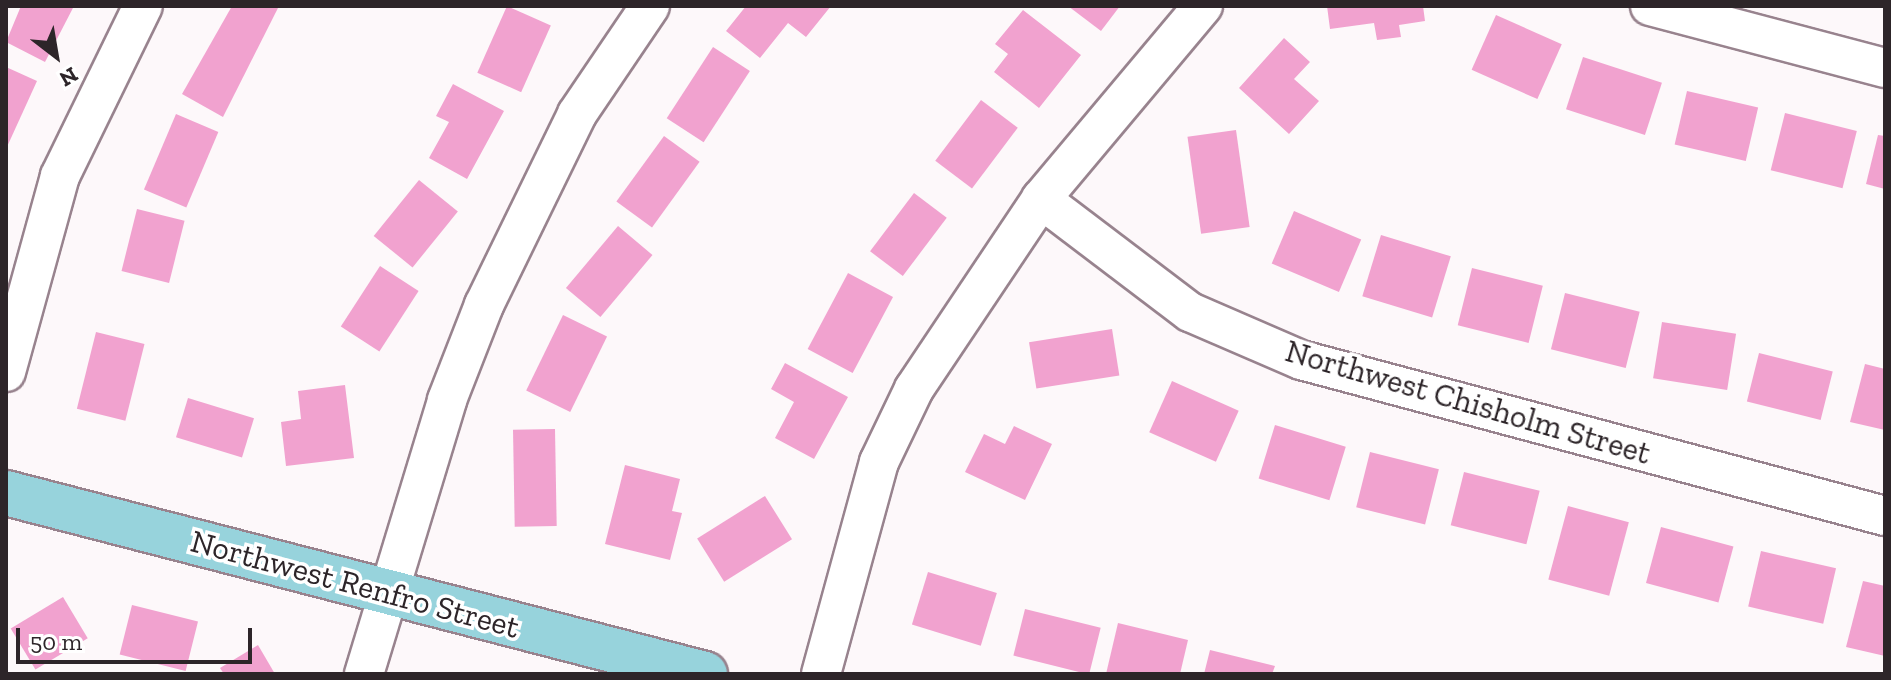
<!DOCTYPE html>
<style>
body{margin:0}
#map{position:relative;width:1891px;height:680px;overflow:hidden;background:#fdf8fa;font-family:"Zilla Slab",serif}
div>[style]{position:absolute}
.building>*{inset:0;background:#f1a2cf;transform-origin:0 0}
.roads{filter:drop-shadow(2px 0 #98838e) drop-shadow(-2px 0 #98838e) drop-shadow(0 2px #98838e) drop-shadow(0 -2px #98838e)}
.minor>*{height:38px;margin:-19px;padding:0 19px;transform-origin:19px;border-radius:19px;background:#fff}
.major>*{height:44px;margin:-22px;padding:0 22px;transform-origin:22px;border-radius:22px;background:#97d3dc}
span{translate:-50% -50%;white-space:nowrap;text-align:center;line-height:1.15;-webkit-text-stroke:7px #fff;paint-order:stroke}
.street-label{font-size:32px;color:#2d2529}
.frame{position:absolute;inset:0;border:8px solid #2d2529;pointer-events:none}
.north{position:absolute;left:16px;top:16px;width:80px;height:80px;-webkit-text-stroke:6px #fff;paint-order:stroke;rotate:149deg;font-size:22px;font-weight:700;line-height:32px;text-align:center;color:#2d2529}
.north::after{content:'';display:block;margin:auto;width:28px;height:36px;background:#2d2529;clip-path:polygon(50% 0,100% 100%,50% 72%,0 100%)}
.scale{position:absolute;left:16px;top:628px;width:236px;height:36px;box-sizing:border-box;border:4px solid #2d2529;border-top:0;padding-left:10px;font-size:24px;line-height:28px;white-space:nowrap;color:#2d2529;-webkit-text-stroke:6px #fff;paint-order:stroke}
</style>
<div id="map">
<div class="building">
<div style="clip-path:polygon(21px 6px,74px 6px,45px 62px,6px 42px)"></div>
<div style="clip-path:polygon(232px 6px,279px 6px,223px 117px,182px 94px)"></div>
<div style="left:507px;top:6px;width:48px;height:73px;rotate:24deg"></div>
<div style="clip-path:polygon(746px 6px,831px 6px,806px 37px,788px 23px,760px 58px,726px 31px)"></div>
<div style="clip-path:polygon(1068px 6px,1120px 6px,1101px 31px)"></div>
<div style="clip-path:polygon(1327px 6px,1423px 6px,1425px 21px,1399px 25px,1401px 37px,1377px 40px,1374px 23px,1330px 29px)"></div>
<div style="clip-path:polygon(1023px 10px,1081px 55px,1039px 108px,994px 72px,1008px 54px,995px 44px)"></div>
<div style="left:1496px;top:15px;width:72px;height:60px;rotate:24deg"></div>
<div style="clip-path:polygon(1284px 38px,1310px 62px,1294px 79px,1319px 101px,1289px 134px,1239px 88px)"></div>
<div style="left:713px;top:47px;width:44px;height:85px;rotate:33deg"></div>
<div style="left:1583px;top:57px;width:83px;height:55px;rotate:18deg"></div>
<div style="clip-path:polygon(6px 67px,37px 81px,6px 149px)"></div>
<div style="clip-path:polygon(453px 84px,504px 111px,467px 179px,429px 158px,449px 122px,436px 116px)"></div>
<div style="left:1687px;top:91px;width:73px;height:55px;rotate:13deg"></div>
<div style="left:981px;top:100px;width:46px;height:76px;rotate:37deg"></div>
<div style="left:1785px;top:113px;width:74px;height:59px;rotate:14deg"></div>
<div style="left:176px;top:114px;width:46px;height:82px;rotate:23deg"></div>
<div style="left:1236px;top:130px;width:98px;height:49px;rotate:82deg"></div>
<div style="clip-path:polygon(1878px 135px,1885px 136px,1885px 189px,1866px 184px)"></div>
<div style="left:664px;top:136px;width:44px;height:81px;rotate:36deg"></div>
<div style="left:419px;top:180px;width:50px;height:72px;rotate:39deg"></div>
<div style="left:914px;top:193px;width:41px;height:73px;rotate:37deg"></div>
<div style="left:137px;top:209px;width:49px;height:64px;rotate:14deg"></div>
<div style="left:1294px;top:211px;width:73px;height:57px;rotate:23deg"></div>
<div style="left:618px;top:226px;width:45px;height:81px;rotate:40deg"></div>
<div style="left:1381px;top:235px;width:73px;height:64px;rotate:17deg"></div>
<div style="left:380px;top:266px;width:46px;height:72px;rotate:33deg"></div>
<div style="left:1472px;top:268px;width:73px;height:59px;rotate:14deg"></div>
<div style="left:848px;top:273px;width:51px;height:86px;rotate:28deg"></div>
<div style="left:1565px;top:293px;width:77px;height:58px;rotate:14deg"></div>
<div style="left:563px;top:315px;width:49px;height:84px;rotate:26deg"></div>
<div style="left:1662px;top:322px;width:75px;height:57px;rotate:9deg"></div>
<div style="left:1112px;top:329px;width:47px;height:84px;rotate:81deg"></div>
<div style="left:96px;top:332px;width:50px;height:79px;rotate:14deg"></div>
<div style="left:1759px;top:353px;width:76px;height:50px;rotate:14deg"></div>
<div style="clip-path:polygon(785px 363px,848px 397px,814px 459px,775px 438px,794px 402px,771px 389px)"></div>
<div style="clip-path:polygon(1865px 364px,1885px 369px,1885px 430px,1850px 422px)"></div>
<div style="left:1172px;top:381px;width:73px;height:56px;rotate:24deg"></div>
<div style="clip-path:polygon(345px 385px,354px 458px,286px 466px,281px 422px,301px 419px,298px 391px)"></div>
<div style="left:188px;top:398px;width:69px;height:41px;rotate:17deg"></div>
<div style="left:1275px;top:425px;width:74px;height:56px;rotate:17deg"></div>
<div style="clip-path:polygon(1014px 426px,1052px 444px,1025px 500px,965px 472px,984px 434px,1005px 444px)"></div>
<div style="left:555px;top:429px;width:97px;height:42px;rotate:89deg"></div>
<div style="left:1370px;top:452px;width:71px;height:57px;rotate:14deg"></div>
<div style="clip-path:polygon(625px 465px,680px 479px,672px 511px,682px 513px,670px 560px,605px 544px)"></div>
<div style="left:1464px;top:472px;width:78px;height:55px;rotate:14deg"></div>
<div style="left:765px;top:496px;width:51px;height:80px;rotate:58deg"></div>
<div style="left:1568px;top:506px;width:63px;height:76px;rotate:15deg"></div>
<div style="left:1661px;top:527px;width:75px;height:58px;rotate:15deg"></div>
<div style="left:1761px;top:551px;width:77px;height:57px;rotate:13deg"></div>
<div style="left:928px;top:572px;width:72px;height:55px;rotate:17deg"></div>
<div style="clip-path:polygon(1863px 581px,1885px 586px,1885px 656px,1846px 647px)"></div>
<div style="left:63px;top:597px;width:48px;height:61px;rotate:59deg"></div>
<div style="left:132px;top:605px;width:68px;height:51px;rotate:14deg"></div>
<div style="left:1025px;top:609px;width:78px;height:48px;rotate:14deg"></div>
<div style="clip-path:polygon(1118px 623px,1188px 640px,1180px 674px,1106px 674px)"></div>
<div style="clip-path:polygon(258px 645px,275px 674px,224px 674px,220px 668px)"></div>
<div style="clip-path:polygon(1210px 650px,1275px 666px,1272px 674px,1204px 674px)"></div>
</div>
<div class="roads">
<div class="minor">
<div style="left:1650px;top:6px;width:243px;rotate:14.8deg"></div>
<div style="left:1041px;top:199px;width:187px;rotate:37.2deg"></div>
<div style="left:1190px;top:312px;width:121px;rotate:23.4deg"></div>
<div style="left:1301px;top:360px;width:604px;rotate:14.96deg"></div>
<div style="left:6px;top:372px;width:203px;rotate:-74.6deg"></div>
<div style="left:60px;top:176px;width:189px;rotate:-64deg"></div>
<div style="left:364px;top:674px;width:286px;rotate:-73.1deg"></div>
<div style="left:447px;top:400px;width:102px;rotate:-68.7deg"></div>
<div style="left:484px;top:305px;width:212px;rotate:-64deg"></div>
<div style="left:577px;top:114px;width:130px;rotate:-55.9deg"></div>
<div style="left:821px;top:674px;width:220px;rotate:-74.7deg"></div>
<div style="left:879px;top:462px;width:81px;rotate:-64.4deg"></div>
<div style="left:914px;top:389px;width:229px;rotate:-56.2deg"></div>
<div style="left:1041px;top:199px;width:252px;rotate:-50deg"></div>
</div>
<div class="major">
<div style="left:6px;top:493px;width:722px;rotate:14.52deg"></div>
</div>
</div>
<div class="street-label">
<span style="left:1468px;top:402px;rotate:16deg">Northwest Chisholm Street</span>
<span style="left:355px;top:584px;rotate:15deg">Northwest Renfro Street</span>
</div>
<div class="frame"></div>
<div class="north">N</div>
<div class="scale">50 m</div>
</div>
